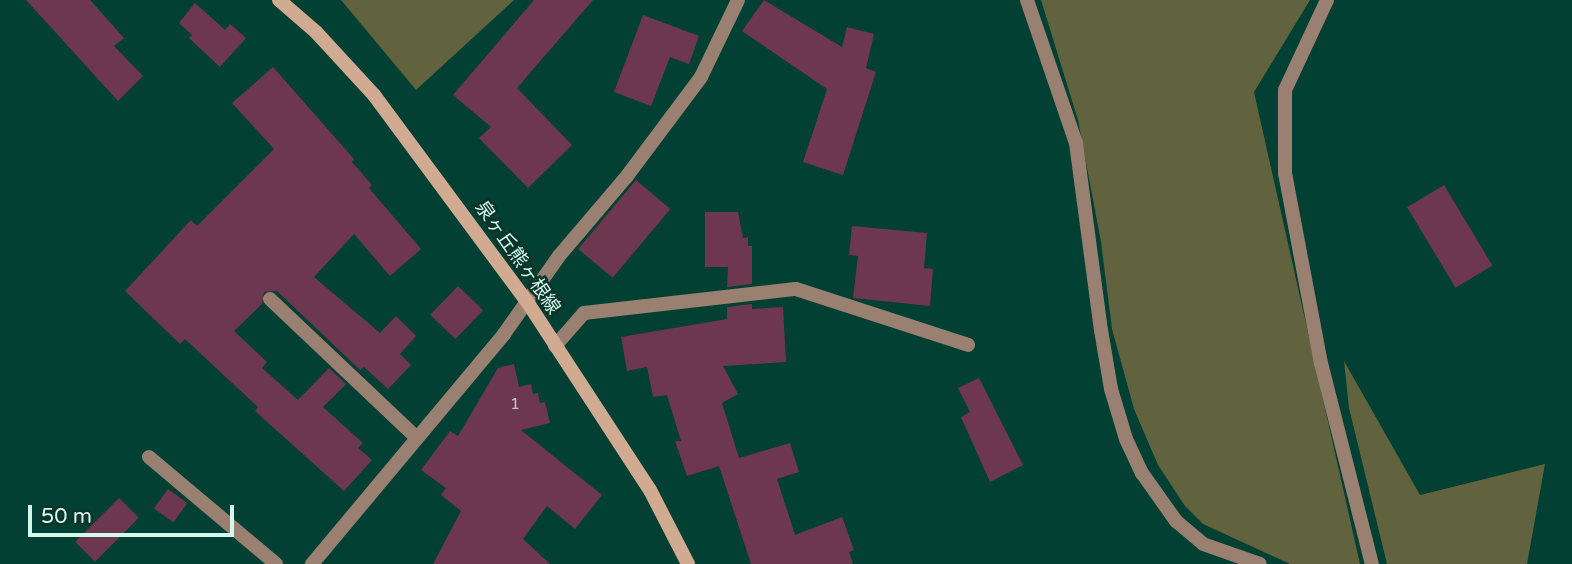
<!DOCTYPE html>
<meta charset="utf-8">
<style>
body{margin:0}
#map{position:relative;width:1572px;height:564px;overflow:hidden;background:#014033;font-family:"Varela Round","Noto Sans JP",sans-serif}
div>[style]{position:absolute}
.green>*{inset:0;background:#60633d}
.building>*{inset:0;background:#6e3750;transform-origin:0 0}
.minor>*{height:14px;margin:-7px;padding:0 7px;transform-origin:7px;border-radius:7px;background:#998071}
.secondary>*{height:14px;margin:-7px;padding:0 7px;transform-origin:7px;border-radius:7px;background:#d1aa92}
span{translate:-50% -50%;white-space:nowrap;text-align:center;line-height:1.15;-webkit-text-stroke:5px #0c342a;paint-order:stroke}
.number-label{font-size:16px;color:#bbc8c5}
.number-label span{-webkit-text-stroke-width:0}
.street-label{font-size:19px;color:#d5f8ec}
.scale{position:absolute;left:28px;top:505px;width:206px;height:32px;box-sizing:border-box;border:4px solid #d5f8ec;border-top:0;padding-left:9px;font-size:21px;line-height:24px;white-space:nowrap;color:#d5f8ec;-webkit-text-stroke:5px #0c342a;paint-order:stroke}
</style>
<div id="map">
<div class="green">
<div style="clip-path:polygon(341px 0,514px 0,416px 90px)"></div>
<div style="clip-path:polygon(1041px 0,1310px 0,1254px 92px,1360px 564px,1290px 564px,1203px 524px,1185px 506px,1158px 465px,1134px 409px,1112px 329px,1101px 242px,1078px 120px)"></div>
<div style="clip-path:polygon(1344px 361px,1420px 495px,1545px 464px,1527px 564px,1387px 564px,1349px 408px)"></div>
</div>
<div class="building">
<div style="clip-path:polygon(26px 0,90px 0,124px 38px,114px 46px,143px 76px,118px 101px)"></div>
<div style="clip-path:polygon(534px 0,593px 0,517px 88px,572px 145px,528px 188px,479px 138px,491px 127px,453px 95px)"></div>
<div style="clip-path:polygon(764px 0,842px 47px,847px 27px,874px 34px,866px 68px,876px 72px,843px 175px,803px 162px,827px 89px,742px 31px)"></div>
<div style="clip-path:polygon(195px 3px,225px 30px,230px 24px,246px 38px,220px 67px,189px 38px,192px 35px,179px 23px)"></div>
<div style="clip-path:polygon(643px 15px,699px 36px,689px 64px,670px 57px,651px 106px,614px 92px)"></div>
<div style="clip-path:polygon(273px 67px,354px 159px,352px 162px,372px 185px,369px 188px,421px 249px,390px 276px,354px 234px,314px 277px,380px 333px,396px 316px,416px 336px,400px 354px,411px 365px,388px 389px,364px 367px,360px 370px,277px 291px,264px 292px,262px 304px,234px 331px,267px 362px,262px 368px,298px 400px,329px 368px,346px 384px,323px 407px,363px 443px,358px 448px,372px 460px,344px 491px,255px 411px,258px 407px,185px 339px,180px 344px,125px 291px,191px 220px,197px 226px,274px 149px,232px 103px)"></div>
<div style="left:636px;top:180px;width:45px;height:90px;rotate:40deg"></div>
<div style="left:1444px;top:185px;width:94px;height:43px;rotate:59deg"></div>
<div style="clip-path:polygon(705px 212px,738px 212px,743px 238px,748px 237px,748px 246px,752px 246px,752px 284px,727px 287px,728px 267px,705px 267px)"></div>
<div style="clip-path:polygon(852px 226px,927px 233px,924px 268px,933px 269px,930px 306px,853px 298px,858px 256px,849px 255px)"></div>
<div style="left:458px;top:286px;width:35px;height:40px;rotate:44deg"></div>
<div style="clip-path:polygon(752px 304px,752px 309px,783px 307px,786px 362px,723px 366px,738px 394px,722px 403px,739px 458px,790px 443px,799px 472px,777px 479px,795px 535px,842px 517px,854px 550px,849px 552px,853px 564px,751px 564px,719px 466px,687px 476px,675px 441px,681px 441px,667px 395px,653px 397px,647px 367px,627px 371px,621px 337px,727px 319px,727px 307px)"></div>
<div style="clip-path:polygon(514px 364px,519px 387px,531px 384px,533px 394px,538px 393px,540px 403px,545px 402px,550px 423px,521px 430px,602px 495px,575px 529px,547px 506px,523px 539px,550px 564px,433px 564px,461px 511px,441px 495px,446px 488px,421px 470px,450px 431px,458px 436px,498px 368px)"></div>
<div style="clip-path:polygon(979px 378px,1023px 465px,990px 482px,961px 417px,970px 412px,958px 388px)"></div>
<div style="left:168px;top:489px;width:24px;height:24px;rotate:36deg"></div>
<div style="left:119px;top:498px;width:28px;height:62px;rotate:45deg"></div>
</div>
<div class="minor">
<div style="left:1027px;top:0;width:151px;rotate:71.1deg"></div>
<div style="left:1076px;top:143px;width:189px;rotate:82.4deg"></div>
<div style="left:1101px;top:330px;width:60px;rotate:80.4deg"></div>
<div style="left:1111px;top:389px;width:52px;rotate:73.3deg"></div>
<div style="left:1126px;top:439px;width:38px;rotate:65deg"></div>
<div style="left:1142px;top:473px;width:59px;rotate:54.7deg"></div>
<div style="left:1176px;top:521px;width:35px;rotate:40deg"></div>
<div style="left:1203px;top:544px;width:60px;rotate:19.3deg"></div>
<div style="left:1327px;top:0;width:99px;rotate:115deg"></div>
<div style="left:1285px;top:90px;width:83px;rotate:90deg"></div>
<div style="left:1285px;top:173px;width:193px;rotate:79.3deg"></div>
<div style="left:1321px;top:363px;width:207px;rotate:75.8deg"></div>
<div style="left:270px;top:299px;width:202px;rotate:43.4deg"></div>
<div style="left:555px;top:346px;width:44px;rotate:-48.7deg"></div>
<div style="left:584px;top:313px;width:213px;rotate:-6.5deg"></div>
<div style="left:796px;top:289px;width:181px;rotate:18deg"></div>
<div style="left:149px;top:457px;width:166px;rotate:40.1deg"></div>
<div style="left:312px;top:564px;width:300px;rotate:-50.1deg"></div>
<div style="left:504px;top:334px;width:95px;rotate:-54.8deg"></div>
<div style="left:559px;top:256px;width:105px;rotate:-49.6deg"></div>
<div style="left:627px;top:176px;width:124px;rotate:-53.2deg"></div>
<div style="left:701px;top:77px;width:85px;rotate:-64.3deg"></div>
</div>
<div class="secondary">
<div style="left:279px;top:0;width:49px;rotate:40.9deg"></div>
<div style="left:316px;top:32px;width:86px;rotate:47.4deg"></div>
<div style="left:374px;top:95px;width:259px;rotate:53.5deg"></div>
<div style="left:528px;top:303px;width:223px;rotate:56.9deg"></div>
<div style="left:650px;top:490px;width:83px;rotate:62.8deg"></div>
</div>
<div class="number-label">
<span style="left:515px;top:404px">1</span>
</div>
<div class="street-label">
<span style="left:517px;top:258px;rotate:55deg">泉ヶ丘熊ヶ根線</span>
</div>
<div class="scale">50 m</div>
</div>
